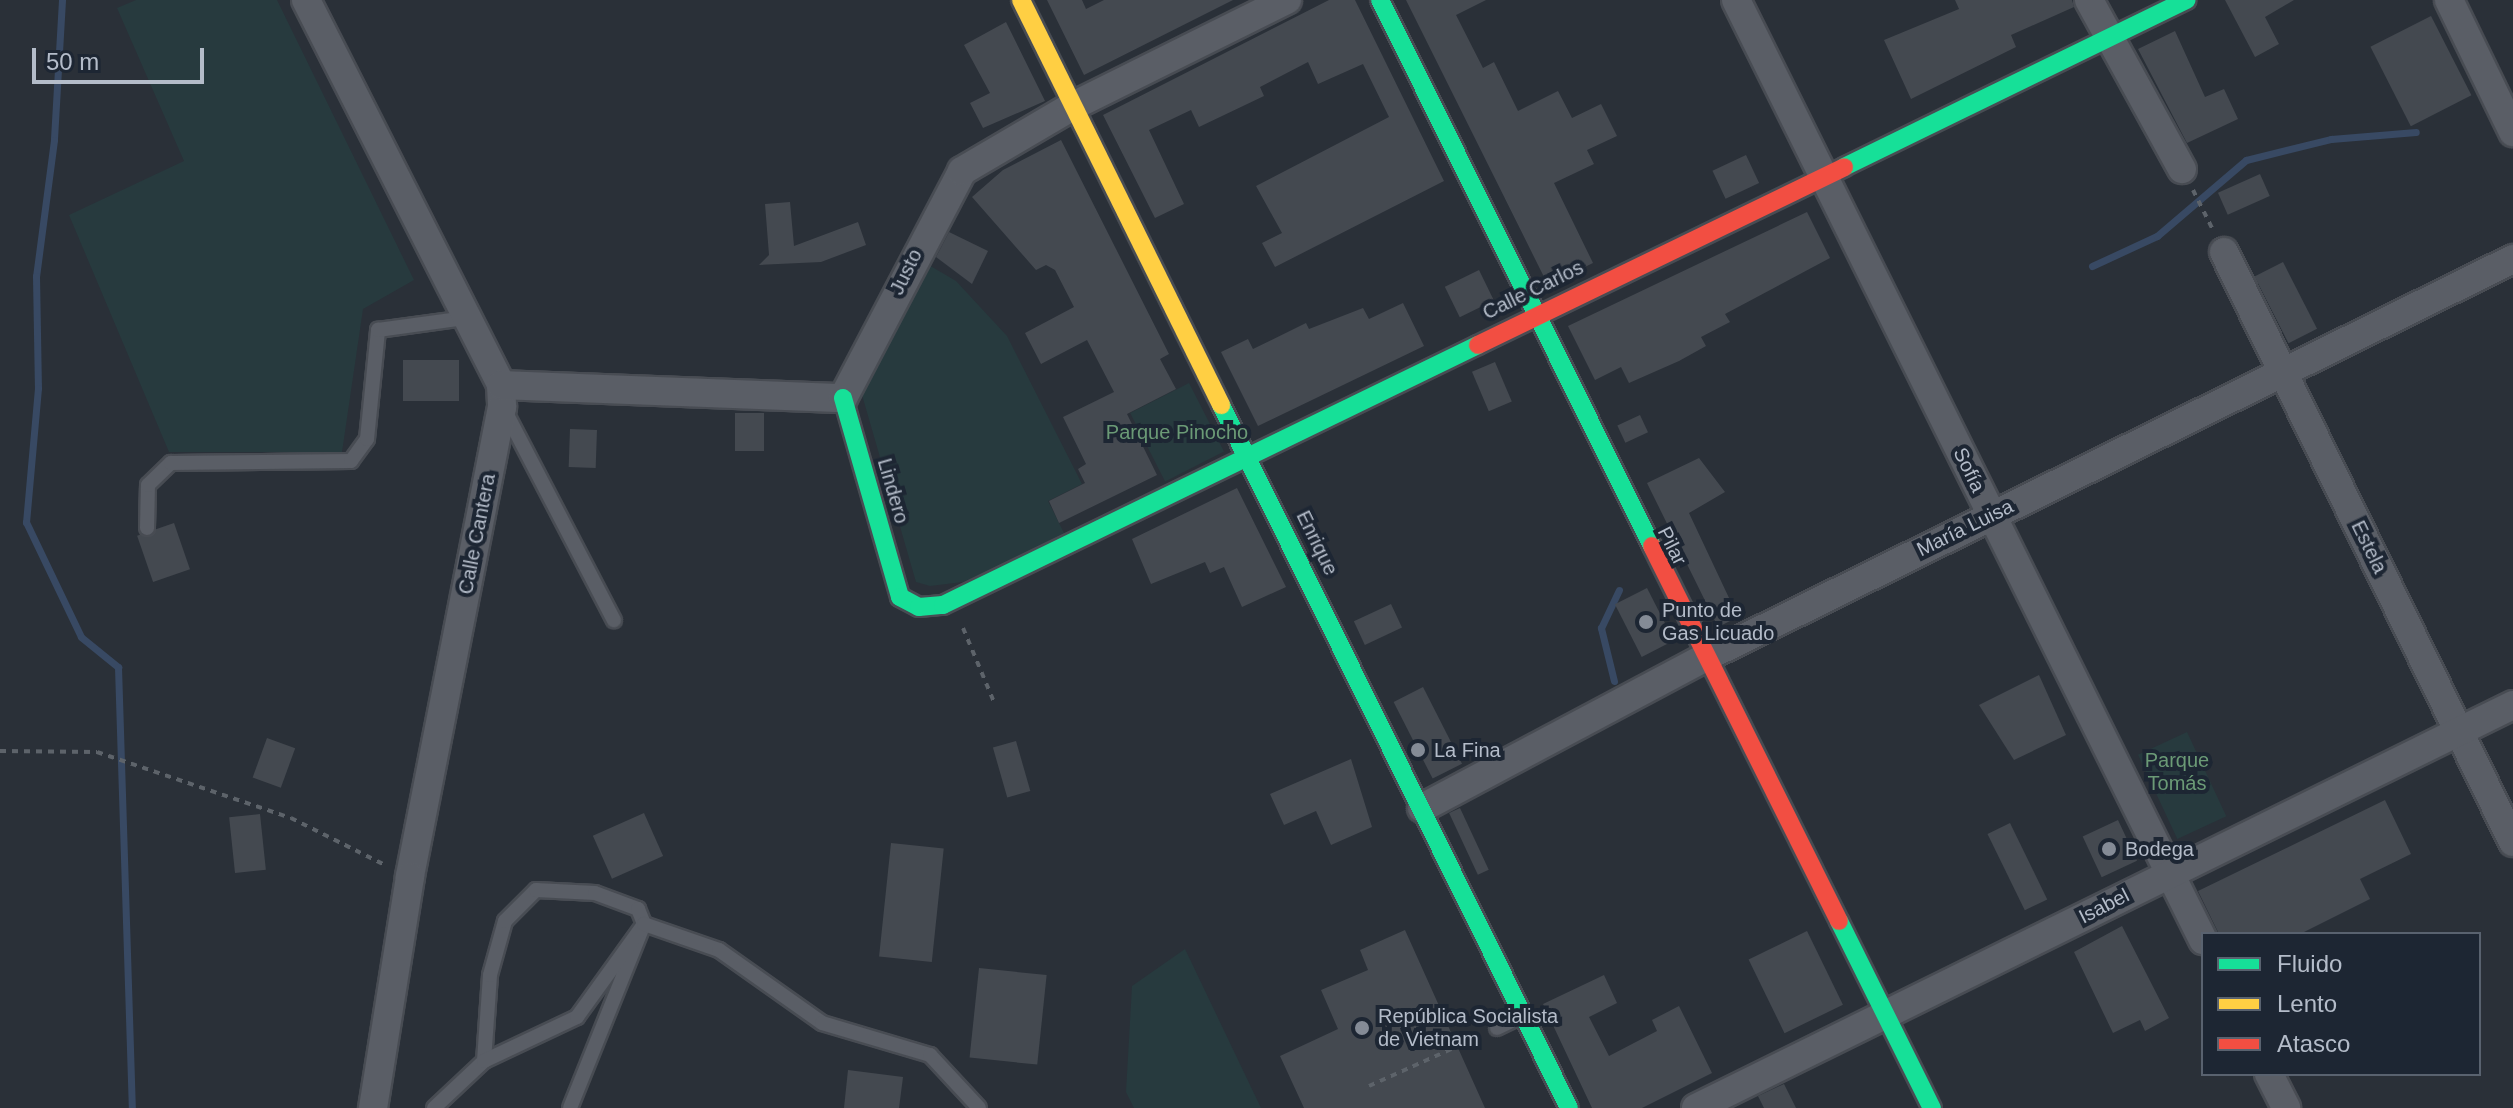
<!DOCTYPE html>
<html>
<head>
<meta charset="utf-8">
<style>
  body { margin:0 }
  #map { position:relative; width:2513px; height:1108px; overflow:hidden; background:#2a3038; font-family:Arial,sans-serif }
  div>[style] { position:absolute }
  .green>* { inset:0; background:#273a3e; transform-origin:0 0 }
  .stream>* { height:7px; margin:-3.5px; padding:0 3.5px; transform-origin:3.5px; border-radius:3.5px; background:#384963 }
  .building>* { inset:0; background:#444950; transform-origin:0 0 }
  .path>* { height:4px; margin-top:-2px; transform-origin:0; background:repeating-linear-gradient(90deg,#5d636a 0 6px,transparent 0 12px) }
  .roads { filter:drop-shadow(2px 0 #484c53) drop-shadow(-2px 0 #484c53) drop-shadow(0 2px #484c53) drop-shadow(0 -2px #484c53) }
  .lane>* { height:14px; margin:-7px; padding:0 7px; transform-origin:7px; border-radius:7px; background:#5a5e66 }
  .street>* { height:28px; margin:-14px; padding:0 14px; transform-origin:14px; border-radius:14px; background:#5a5e66 }
  .fast>* { height:18px; margin:-9px; padding:0 9px; transform-origin:9px; border-radius:9px; background:#16e098 }
  .slow>* { height:18px; margin:-9px; padding:0 9px; transform-origin:9px; border-radius:9px; background:#ffcf43 }
  .jam>* { height:18px; margin:-9px; padding:0 9px; transform-origin:9px; border-radius:9px; background:#f24e42 }
  .dots>* { width:22px; height:22px; translate:-50% -50%; box-sizing:border-box; border:4px solid #1d2633; border-radius:50% }
  span { translate:-50% -50%; white-space:nowrap; text-align:center; line-height:1.15; -webkit-text-stroke:8px #1d2633; paint-order:stroke }
  .street-label { font-size:20px; color:#b4bcc9 }
  .park-label { font-size:20px; color:#6b9a76 }
  .poi-label { font-size:20px; color:#b4bcc9 }
  .left { translate:0 -50%; text-align:left }
  .legend { position:absolute; left:2201px; top:932px; width:280px; height:144px; box-sizing:border-box; background:#1d2633; border:2px solid #59626f; margin:0; padding:10px 14px; list-style:none; font-size:24px; color:#b4bcc9 }
  .legend li { display:flex; align-items:center; gap:16px; height:40px }
  .legend b { width:40px; border:2px solid #59626f }
  .scale { position:absolute; left:32px; top:48px; width:172px; height:36px; box-sizing:border-box; border:4px solid #b4bcc9; border-top:0; padding-left:10px; font-size:24px; line-height:28px; white-space:nowrap; color:#b4bcc9; -webkit-text-stroke:6px #1d2633; paint-order:stroke }
</style>
</head>
<body>
<div id="map">
  <div class="green">
    <div style="clip-path:polygon(136px 0,277px 0,414px 280px,363px 309px,342px 452px,169px 452px,69px 215px,184px 161px,117px 8px)"></div>
    <div style="clip-path:polygon(927px 264px,956px 281px,1007px 336px,1082px 484px,1048px 501px,1066px 537px,963px 582px,930px 586px,916px 582px,860px 388px)"></div>
    <div style="left:1189px;top:383px;width:77px;height:66px;rotate:63deg"></div>
    <div style="left:2187px;top:732px;width:93px;height:54px;rotate:65deg"></div>
    <div style="clip-path:polygon(1185px 949px,1261px 1108px,1134px 1108px,1126px 1092px,1132px 986px)"></div>
  </div>
  <div class="stream">
    <div style="left:62px;top:0;width:140px;rotate:93.3deg"></div>
    <div style="left:54px;top:140px;width:137px;rotate:97.5deg"></div>
    <div style="left:36px;top:276px;width:112px;rotate:89deg"></div>
    <div style="left:38px;top:388px;width:135px;rotate:95.1deg"></div>
    <div style="left:26px;top:522px;width:127px;rotate:64.4deg"></div>
    <div style="left:81px;top:637px;width:48px;rotate:39deg"></div>
    <div style="left:118px;top:667px;width:441px;rotate:88.2deg"></div>
    <div style="left:2092px;top:266px;width:72px;rotate:-24.8deg"></div>
    <div style="left:2157px;top:236px;width:117px;rotate:-40.5deg"></div>
    <div style="left:2246px;top:160px;width:88px;rotate:-13.9deg"></div>
    <div style="left:2331px;top:139px;width:85px;rotate:-4.7deg"></div>
    <div style="left:1614px;top:681px;width:55px;rotate:-103.8deg"></div>
    <div style="left:1601px;top:628px;width:42px;rotate:-64.7deg"></div>
  </div>
  <div class="building">
    <div style="clip-path:polygon(1047px 0,1082px 0,1086px 9px,1104px 0,1233px 0,1084px 75px)"></div>
    <div style="clip-path:polygon(1329px 0,1355px 0,1444px 181px,1275px 267px,1262px 243px,1282px 233px,1256px 186px,1389px 117px,1363px 64px,1318px 84px,1308px 62px,1260px 87px,1264px 96px,1199px 127px,1191px 110px,1149px 130px,1184px 204px,1155px 218px,1103px 115px)"></div>
    <div style="clip-path:polygon(1406px 0,1486px 0,1456px 15px,1483px 68px,1494px 62px,1518px 111px,1558px 91px,1572px 118px,1601px 104px,1617px 136px,1587px 150px,1594px 164px,1554px 183px,1593px 263px,1548px 285px)"></div>
    <div style="clip-path:polygon(1955px 0,2072px 0,2074px 7px,2011px 35px,2016px 47px,1911px 99px,1884px 40px,1959px 9px)"></div>
    <div style="clip-path:polygon(2225px 0,2294px 0,2265px 17px,2279px 44px,2255px 57px)"></div>
    <div style="left:2431px;top:16px;width:89px;height:68px;rotate:63deg"></div>
    <div style="clip-path:polygon(1006px 22px,1045px 101px,983px 128px,970px 103px,990px 93px,964px 45px)"></div>
    <div style="clip-path:polygon(2175px 31px,2205px 97px,2224px 89px,2238px 119px,2187px 143px,2138px 49px)"></div>
    <div style="clip-path:polygon(1061px 140px,1169px 354px,1160px 359px,1176px 389px,1127px 414px,1157px 475px,1059px 523px,1049px 501px,1085px 483px,1078px 469px,1086px 464px,1063px 417px,1114px 392px,1087px 340px,1041px 364px,1025px 333px,1074px 307px,1055px 270px,1046px 265px,1036px 270px,972px 197px,1003px 170px)"></div>
    <div style="left:1746px;top:155px;width:31px;height:37px;rotate:65deg"></div>
    <div style="left:2260px;top:174px;width:24px;height:46px;rotate:66deg"></div>
    <div style="clip-path:polygon(790px 202px,794px 246px,858px 222px,866px 245px,821px 262px,759px 265px,769px 255px,765px 204px)"></div>
    <div style="clip-path:polygon(1807px 212px,1830px 258px,1725px 314px,1730px 322px,1701px 337px,1706px 346px,1679px 361px,1629px 383px,1621px 367px,1595px 380px,1568px 326px)"></div>
    <div style="clip-path:polygon(949px 232px,988px 251px,972px 284px,936px 257px)"></div>
    <div style="left:2283px;top:262px;width:75px;height:32px;rotate:63deg"></div>
    <div style="left:1479px;top:270px;width:34px;height:38px;rotate:64deg"></div>
    <div style="clip-path:polygon(1403px 303px,1424px 346px,1258px 426px,1221px 352px,1248px 339px,1253px 349px,1306px 323px,1309px 329px,1363px 308px,1369px 319px)"></div>
    <div style="left:459px;top:360px;width:41px;height:56px;rotate:90deg"></div>
    <div style="left:1495px;top:362px;width:43px;height:25px;rotate:67deg"></div>
    <div style="left:735px;top:413px;width:29px;height:38px"></div>
    <div style="left:1640px;top:415px;width:19px;height:25px;rotate:65deg"></div>
    <div style="left:570px;top:429px;width:27px;height:38px;rotate:2deg"></div>
    <div style="clip-path:polygon(1699px 458px,1725px 492px,1689px 513px,1738px 617px,1718px 627px,1647px 483px)"></div>
    <div style="clip-path:polygon(1237px 488px,1286px 587px,1242px 607px,1224px 567px,1210px 573px,1205px 562px,1151px 584px,1132px 539px)"></div>
    <div style="left:174px;top:523px;width:49px;height:39px;rotate:71deg"></div>
    <div style="left:1647px;top:588px;width:59px;height:36px;rotate:63deg"></div>
    <div style="left:1391px;top:604px;width:26px;height:41px;rotate:65deg"></div>
    <div style="clip-path:polygon(2039px 675px,2066px 735px,2014px 760px,1979px 705px)"></div>
    <div style="left:1423px;top:687px;width:86px;height:33px;rotate:63deg"></div>
    <div style="left:267px;top:738px;width:30px;height:42px;rotate:20deg"></div>
    <div style="left:1016px;top:741px;width:52px;height:24px;rotate:74deg"></div>
    <div style="clip-path:polygon(1351px 759px,1372px 827px,1331px 845px,1316px 811px,1284px 825px,1270px 794px)"></div>
    <div style="clip-path:polygon(2385px 800px,2411px 854px,2360px 879px,2370px 899px,2300px 934px,2219px 934px,2198px 891px)"></div>
    <div style="left:1460px;top:808px;width:68px;height:12px;rotate:65deg"></div>
    <div style="left:644px;top:813px;width:47px;height:56px;rotate:66deg"></div>
    <div style="left:260px;top:814px;width:56px;height:31px;rotate:84deg"></div>
    <div style="left:2118px;top:820px;width:45px;height:39px;rotate:65deg"></div>
    <div style="left:2010px;top:823px;width:85px;height:25px;rotate:64deg"></div>
    <div style="left:891px;top:843px;width:53px;height:114px;rotate:6deg"></div>
    <div style="clip-path:polygon(2122px 926px,2169px 1018px,2145px 1031px,2140px 1020px,2113px 1033px,2074px 952px)"></div>
    <div style="clip-path:polygon(1405px 930px,1485px 1108px,1304px 1108px,1280px 1056px,1338px 1029px,1321px 990px,1368px 970px,1360px 950px)"></div>
    <div style="left:1807px;top:931px;width:82px;height:65px;rotate:64deg"></div>
    <div style="left:979px;top:968px;width:68px;height:90px;rotate:6deg"></div>
    <div style="clip-path:polygon(1604px 975px,1617px 1003px,1589px 1017px,1609px 1056px,1657px 1031px,1652px 1020px,1679px 1006px,1712px 1073px,1642px 1108px,1592px 1108px,1543px 1004px)"></div>
    <div style="clip-path:polygon(848px 1070px,903px 1077px,899px 1108px,844px 1108px)"></div>
    <div style="clip-path:polygon(1784px 1084px,1796px 1108px,1764px 1108px,1758px 1096px)"></div>
  </div>
  <div class="path">
    <div style="left:2193px;top:190px;width:47px;rotate:63.4deg"></div>
    <div style="left:963px;top:628px;width:80px;rotate:67.3deg"></div>
    <div style="left:0;top:751px;width:97px;rotate:0.6deg"></div>
    <div style="left:97px;top:752px;width:205px;rotate:18.8deg"></div>
    <div style="left:291px;top:818px;width:107px;rotate:26.6deg"></div>
    <div style="left:1369px;top:1086px;width:122px;rotate:-24.2deg"></div>
  </div>
  <div class="roads">
    <div class="lane">
      <div style="left:505px;top:411px;width:236px;rotate:62.5deg"></div>
      <div style="left:147px;top:528px;width:43px;rotate:-88.7deg"></div>
      <div style="left:148px;top:485px;width:32px;rotate:-44deg"></div>
      <div style="left:171px;top:463px;width:180px;rotate:-0.6deg"></div>
      <div style="left:351px;top:461px;width:27px;rotate:-54deg"></div>
      <div style="left:367px;top:439px;width:110px;rotate:-84.2deg"></div>
      <div style="left:378px;top:330px;width:89px;rotate:-7.8deg"></div>
      <div style="left:1497px;top:1028px;width:25px;rotate:-26deg"></div>
      <div style="left:484px;top:1061px;width:86px;rotate:-86deg"></div>
      <div style="left:490px;top:975px;width:56px;rotate:-74.5deg"></div>
      <div style="left:505px;top:921px;width:44px;rotate:-45deg"></div>
      <div style="left:536px;top:890px;width:59px;rotate:2.9deg"></div>
      <div style="left:595px;top:893px;width:46px;rotate:20.4deg"></div>
      <div style="left:638px;top:909px;width:16px;rotate:68deg"></div>
      <div style="left:644px;top:924px;width:198px;rotate:111.9deg"></div>
      <div style="left:434px;top:1108px;width:69px;rotate:-43.2deg"></div>
      <div style="left:484px;top:1061px;width:103px;rotate:-25.3deg"></div>
      <div style="left:577px;top:1017px;width:115px;rotate:-54.2deg"></div>
      <div style="left:644px;top:924px;width:79px;rotate:19.1deg"></div>
      <div style="left:719px;top:950px;width:126px;rotate:35.3deg"></div>
      <div style="left:822px;top:1023px;width:113px;rotate:16.5deg"></div>
      <div style="left:930px;top:1055px;width:72px;rotate:47.2deg"></div>
    </div>
    <div class="street">
      <div style="left:306px;top:0;width:432px;rotate:63.1deg"></div>
      <div style="left:501px;top:385px;width:22px;rotate:87deg"></div>
      <div style="left:502px;top:407px;width:479px;rotate:101.1deg"></div>
      <div style="left:410px;top:877px;width:234px;rotate:99.1deg"></div>
      <div style="left:1736px;top:0;width:1050px;rotate:63.58deg"></div>
      <div style="left:2089px;top:0;width:193px;rotate:61.2deg"></div>
      <div style="left:2449px;top:0;width:147px;rotate:64.1deg"></div>
      <div style="left:2224px;top:252px;width:657px;rotate:63.9deg"></div>
      <div style="left:501px;top:385px;width:342px;rotate:2.2deg"></div>
      <div style="left:843px;top:398px;width:256px;rotate:-62.3deg"></div>
      <div style="left:962px;top:171px;width:129px;rotate:-30.4deg"></div>
      <div style="left:1073px;top:106px;width:239px;rotate:-26.4deg"></div>
      <div style="left:1422px;top:808px;width:322px;rotate:-28deg"></div>
      <div style="left:1706px;top:657px;width:900px;rotate:-26.25deg"></div>
      <div style="left:2269px;top:1074px;width:38px;rotate:63deg"></div>
      <div style="left:1696px;top:1108px;width:911px;rotate:-26.26deg"></div>
    </div>
    <div class="fast">
      <div style="left:1380px;top:0;width:610px;rotate:63.52deg"></div>
      <div style="left:1844px;top:167px;width:381px;rotate:-26deg"></div>
      <div style="left:843px;top:398px;width:207px;rotate:74deg"></div>
      <div style="left:900px;top:597px;width:21px;rotate:28deg"></div>
      <div style="left:919px;top:607px;width:24px;rotate:-5deg"></div>
      <div style="left:943px;top:605px;width:595px;rotate:-25.92deg"></div>
      <div style="left:1221px;top:405px;width:784px;rotate:63.66deg"></div>
      <div style="left:1839px;top:921px;width:209px;rotate:63.6deg"></div>
    </div>
    <div class="slow">
      <div style="left:1021px;top:0;width:452px;rotate:63.7deg"></div>
    </div>
    <div class="jam">
      <div style="left:1478px;top:345px;width:407px;rotate:-25.9deg"></div>
      <div style="left:1652px;top:546px;width:419px;rotate:63.5deg"></div>
    </div>
  </div>
  <div class="dots">
    <div style="left:1646px;top:622px;background:#848b96"></div>
    <div style="left:1418px;top:750px;background:#848b96"></div>
    <div style="left:2109px;top:849px;background:#848b96"></div>
    <div style="left:1362px;top:1028px;background:#848b96"></div>
  </div>
  <div class="street-label">
    <span style="left:906px;top:272px;rotate:-64deg">Justo</span>
    <span style="left:1533px;top:290px;rotate:-26deg">Calle Carlos</span>
    <span style="left:1969px;top:470px;rotate:64deg">Sofía</span>
    <span style="left:893px;top:491px;rotate:74deg">Lindero</span>
    <span style="left:1965px;top:528px;rotate:-26deg">María Luisa</span>
    <span style="left:477px;top:534px;rotate:-79deg">Calle Cantera</span>
    <span style="left:1317px;top:543px;rotate:64deg">Enrique</span>
    <span style="left:1672px;top:546px;rotate:63deg">Pilar</span>
    <span style="left:2369px;top:547px;rotate:64deg">Estela</span>
    <span style="left:2104px;top:906px;rotate:-27deg">Isabel</span>
  </div>
  <div class="park-label">
    <span style="left:1177px;top:432px">Parque Pinocho</span>
    <span style="left:2177px;top:772px">Parque<br>Tomás</span>
  </div>
  <div class="poi-label">
    <span class="left" style="left:1662px;top:622px">Punto de<br>Gas Licuado</span>
    <span class="left" style="left:1434px;top:750px">La Fina</span>
    <span class="left" style="left:2125px;top:849px">Bodega</span>
    <span class="left" style="left:1378px;top:1028px">República Socialista<br>de Vietnam</span>
  </div>
  <ul class="legend">
  <li><b style="height:10px;background:#16e098"></b>Fluido</li>
  <li><b style="height:10px;background:#ffcf43"></b>Lento</li>
  <li><b style="height:10px;background:#f24e42"></b>Atasco</li>
  </ul>
  <div class="scale">50 m</div>
</div>
</body>
</html>
